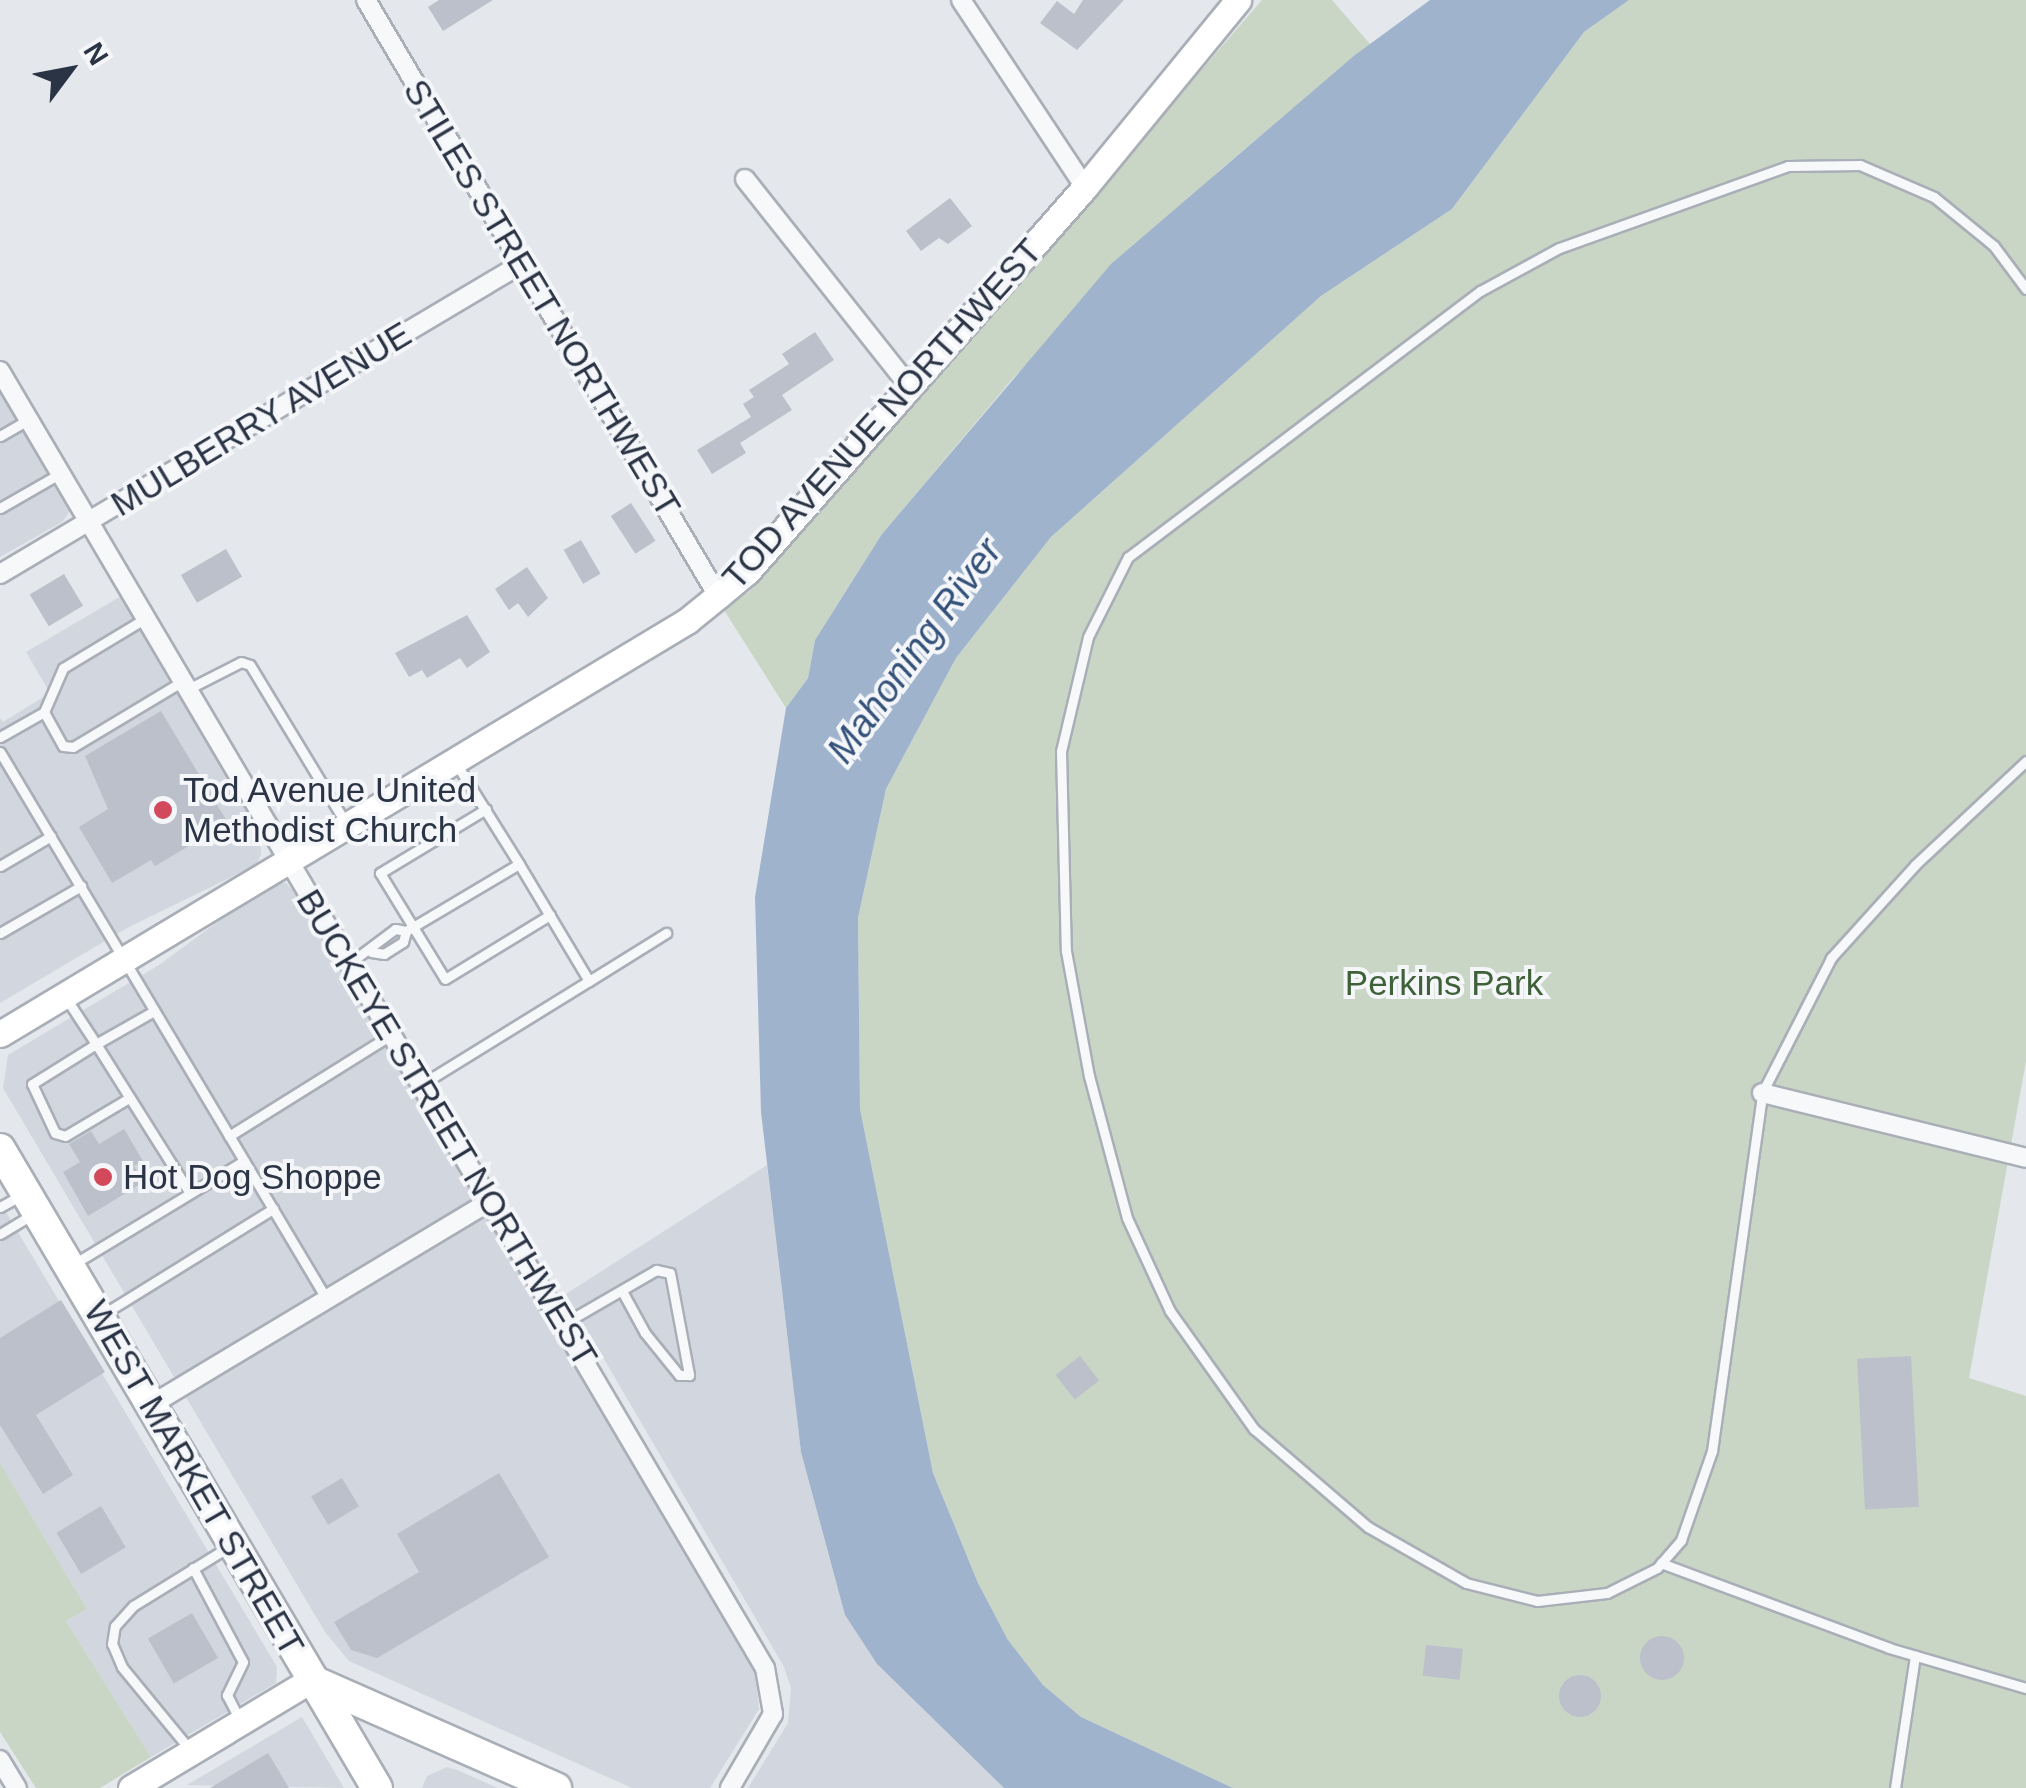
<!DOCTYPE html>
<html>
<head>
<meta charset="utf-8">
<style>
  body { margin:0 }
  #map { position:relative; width:2026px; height:1788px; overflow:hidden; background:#e4e7ec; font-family:Arial,sans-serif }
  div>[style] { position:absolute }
  .built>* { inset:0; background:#d2d6de }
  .green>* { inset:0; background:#c9d6c5 }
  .water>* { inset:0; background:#9fb4cc }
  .building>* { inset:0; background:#bbc0ca; transform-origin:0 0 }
  .round { border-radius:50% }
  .roads { filter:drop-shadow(2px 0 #a9aeb7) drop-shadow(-2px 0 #a9aeb7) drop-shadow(0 2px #a9aeb7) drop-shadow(0 -2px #a9aeb7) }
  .lane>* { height:9px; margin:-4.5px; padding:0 4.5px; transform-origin:4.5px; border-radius:4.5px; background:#f7f8fa }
  .street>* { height:18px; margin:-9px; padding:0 9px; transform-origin:9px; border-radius:9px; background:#f7f8fa }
  .secondary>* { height:25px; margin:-12.5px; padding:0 12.5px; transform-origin:12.5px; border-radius:12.5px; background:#fff }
  .primary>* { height:30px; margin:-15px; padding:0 15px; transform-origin:15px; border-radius:15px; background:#fff }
  .dots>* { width:28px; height:28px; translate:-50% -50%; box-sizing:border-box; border:5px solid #f4f6f9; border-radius:50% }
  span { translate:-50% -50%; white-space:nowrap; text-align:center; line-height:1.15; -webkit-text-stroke:8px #f4f6f9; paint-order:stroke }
  .street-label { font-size:35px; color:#2b3445 }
  .poi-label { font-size:35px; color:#2b3445 }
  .left { translate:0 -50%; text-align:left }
  .park-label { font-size:35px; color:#3f6138 }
  .water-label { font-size:38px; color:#34527a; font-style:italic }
  .north { position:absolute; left:20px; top:20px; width:100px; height:100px; -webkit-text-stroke:8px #f4f6f9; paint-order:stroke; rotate:58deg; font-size:28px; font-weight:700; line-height:40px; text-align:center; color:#2b3445 }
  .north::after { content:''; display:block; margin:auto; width:35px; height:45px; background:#2b3445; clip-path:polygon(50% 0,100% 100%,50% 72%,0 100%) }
</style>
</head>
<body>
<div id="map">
  <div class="built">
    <div style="clip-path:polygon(0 387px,72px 508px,62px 522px,0 557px)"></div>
    <div style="clip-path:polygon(123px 595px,261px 829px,261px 855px,256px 865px,127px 928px,0 1003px,0 718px,3px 722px,50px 693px,26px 652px)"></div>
    <div style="clip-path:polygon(272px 882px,286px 883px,298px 896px,756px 1676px,759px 1709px,710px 1788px,632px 1788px,349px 1661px,325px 1632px,3px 1088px,8px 1055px,159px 965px)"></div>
    <div style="clip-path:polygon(767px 1165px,801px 1452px,845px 1615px,877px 1664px,1004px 1788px,748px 1788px,788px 1723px,791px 1688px,784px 1667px,566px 1294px)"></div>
    <div style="clip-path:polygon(0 1202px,277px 1667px,276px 1683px,151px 1757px,66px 1621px,87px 1609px,0 1463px)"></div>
    <div style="clip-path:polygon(302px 1717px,344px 1788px,187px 1785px)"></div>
    <div style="clip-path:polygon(447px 1767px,457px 1770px,498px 1788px,422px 1788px,427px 1776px)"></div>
  </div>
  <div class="green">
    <div style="clip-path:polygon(1262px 0,1332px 0,1370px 44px,1220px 170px,1014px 377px,882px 534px,815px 640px,808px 678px,786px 708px,724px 610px,750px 591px)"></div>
    <div style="clip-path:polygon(1629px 0,2026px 0,2026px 1061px,1969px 1378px,2026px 1396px,2026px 1788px,1233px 1788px,1081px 1717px,1043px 1685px,1008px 1640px,978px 1583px,933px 1473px,860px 1109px,858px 918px,886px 789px,956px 658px,1051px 537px,1321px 296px,1452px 209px,1584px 32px)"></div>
    <div style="clip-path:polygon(0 1463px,87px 1609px,66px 1621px,151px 1757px,100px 1788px,36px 1788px,0 1732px)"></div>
  </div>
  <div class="water">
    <div style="clip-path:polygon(1430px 0,1629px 0,1584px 32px,1452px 209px,1321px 296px,1051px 537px,956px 658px,886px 789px,858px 918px,860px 1109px,933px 1473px,978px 1583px,1008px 1640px,1043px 1685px,1081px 1717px,1233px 1788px,1004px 1788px,877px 1664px,845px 1615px,801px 1452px,761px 1112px,755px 897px,786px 708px,808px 678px,815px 640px,882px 534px,1111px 264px,1355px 55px)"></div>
  </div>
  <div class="building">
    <div style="clip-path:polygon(439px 0,493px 0,443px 31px,428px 7px)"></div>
    <div style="clip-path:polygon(1083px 0,1124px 0,1077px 50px,1040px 23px,1057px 1px,1074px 14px)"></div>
    <div style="clip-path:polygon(950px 198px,972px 226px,948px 244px,939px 238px,921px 251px,906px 231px)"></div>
    <div style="clip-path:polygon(815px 332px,834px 360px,782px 395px,792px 410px,740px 443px,746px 453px,712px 474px,697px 450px,751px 417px,743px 404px,754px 397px,749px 390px,789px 364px,782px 354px)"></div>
    <div style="left:631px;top:503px;width:45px;height:24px;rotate:57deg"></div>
    <div style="left:581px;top:540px;width:39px;height:20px;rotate:60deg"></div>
    <div style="left:226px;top:549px;width:32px;height:52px;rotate:60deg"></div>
    <div style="clip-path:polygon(527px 567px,548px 598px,528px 617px,518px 603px,509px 610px,495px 589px)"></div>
    <div style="left:64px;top:574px;width:37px;height:40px;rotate:59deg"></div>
    <div style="clip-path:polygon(467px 615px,490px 652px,467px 668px,460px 658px,427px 678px,422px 670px,409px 677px,395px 653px)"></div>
    <div style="clip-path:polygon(161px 711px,228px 823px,155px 866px,151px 860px,112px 883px,79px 827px,108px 809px,85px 756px)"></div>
    <div style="clip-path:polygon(124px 1129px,143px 1161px,134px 1166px,144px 1182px,88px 1216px,63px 1172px,80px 1162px,69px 1144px,91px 1131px,99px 1144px)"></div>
    <div style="clip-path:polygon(61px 1300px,105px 1372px,36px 1415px,73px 1475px,43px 1494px,0 1425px,0 1338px)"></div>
    <div style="left:1080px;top:1356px;width:31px;height:31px;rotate:52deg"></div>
    <div style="left:1911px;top:1356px;width:151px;height:54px;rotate:87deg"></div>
    <div style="clip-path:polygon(499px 1473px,549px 1557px,377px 1658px,351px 1650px,334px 1622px,419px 1572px,397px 1534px)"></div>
    <div style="left:342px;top:1478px;width:33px;height:36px;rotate:59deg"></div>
    <div style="left:101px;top:1506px;width:48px;height:52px;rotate:59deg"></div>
    <div style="left:192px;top:1613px;width:52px;height:51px;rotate:60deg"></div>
    <div class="round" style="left:1640px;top:1636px;width:44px;height:44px"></div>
    <div style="left:1426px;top:1645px;width:37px;height:31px;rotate:6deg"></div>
    <div class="round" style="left:1559px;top:1675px;width:42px;height:42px"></div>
    <div style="clip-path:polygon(268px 1753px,289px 1788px,210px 1788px)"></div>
  </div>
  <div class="roads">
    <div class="lane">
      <div style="left:2026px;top:289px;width:54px;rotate:-126.7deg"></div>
      <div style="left:1994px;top:246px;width:77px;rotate:-140.8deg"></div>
      <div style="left:1934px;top:197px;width:81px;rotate:-156.6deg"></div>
      <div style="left:1860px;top:165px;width:72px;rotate:179.2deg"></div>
      <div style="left:1788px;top:166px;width:243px;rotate:160.3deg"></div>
      <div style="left:1559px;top:248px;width:90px;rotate:151.4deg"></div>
      <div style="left:1480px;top:291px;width:441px;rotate:142.9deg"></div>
      <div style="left:1128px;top:557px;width:89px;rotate:116.6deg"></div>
      <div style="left:1088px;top:637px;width:117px;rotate:103.3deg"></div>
      <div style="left:1061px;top:751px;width:200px;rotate:88.6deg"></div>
      <div style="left:1066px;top:951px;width:127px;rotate:79.6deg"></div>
      <div style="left:1089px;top:1076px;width:147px;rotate:75deg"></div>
      <div style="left:1127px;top:1218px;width:102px;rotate:65.2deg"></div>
      <div style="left:1170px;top:1311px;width:145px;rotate:54.6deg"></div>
      <div style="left:1254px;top:1429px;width:150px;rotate:40.7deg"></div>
      <div style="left:1368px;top:1527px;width:113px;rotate:29.7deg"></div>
      <div style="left:1466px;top:1583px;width:73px;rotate:14.2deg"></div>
      <div style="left:1537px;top:1601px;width:70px;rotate:-6.5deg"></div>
      <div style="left:1607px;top:1593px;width:56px;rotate:-26.6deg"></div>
      <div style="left:1657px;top:1568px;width:37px;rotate:-49deg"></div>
      <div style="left:1681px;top:1540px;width:94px;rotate:-70.8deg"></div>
      <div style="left:1712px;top:1451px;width:361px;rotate:-82deg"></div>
      <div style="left:1762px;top:1093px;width:152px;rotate:-62.9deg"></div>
      <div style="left:1831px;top:958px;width:125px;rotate:-47.9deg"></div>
      <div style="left:1915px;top:865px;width:152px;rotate:-43.1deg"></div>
      <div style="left:0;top:436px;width:32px;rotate:-30deg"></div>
      <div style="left:0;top:508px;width:70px;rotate:-29.8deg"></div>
      <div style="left:188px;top:689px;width:59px;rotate:-27deg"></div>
      <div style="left:241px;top:662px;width:9px;rotate:18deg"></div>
      <div style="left:250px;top:665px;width:184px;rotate:58.8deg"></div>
      <div style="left:44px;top:712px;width:39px;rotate:61deg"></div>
      <div style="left:63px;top:746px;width:10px;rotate:6deg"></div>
      <div style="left:73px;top:747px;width:128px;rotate:-31deg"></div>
      <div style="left:0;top:737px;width:51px;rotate:-29.6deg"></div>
      <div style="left:44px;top:712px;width:48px;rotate:-66.6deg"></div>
      <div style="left:63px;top:668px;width:97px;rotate:-31.1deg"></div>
      <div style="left:0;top:752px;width:636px;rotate:59.16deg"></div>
      <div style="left:457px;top:765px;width:117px;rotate:57.9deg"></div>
      <div style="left:486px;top:809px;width:124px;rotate:148.9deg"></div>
      <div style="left:380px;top:873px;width:124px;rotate:58.5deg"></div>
      <div style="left:445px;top:979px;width:123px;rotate:-31.4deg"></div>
      <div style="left:0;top:866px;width:59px;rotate:-30.5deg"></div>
      <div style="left:406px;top:931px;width:131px;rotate:-30.7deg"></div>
      <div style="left:519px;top:864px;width:136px;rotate:59.1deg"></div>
      <div style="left:589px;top:981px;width:91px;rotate:-31.9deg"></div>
      <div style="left:0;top:933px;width:94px;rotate:-30.1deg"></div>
      <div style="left:351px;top:962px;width:55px;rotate:-36.9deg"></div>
      <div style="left:395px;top:929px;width:11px;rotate:10deg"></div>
      <div style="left:406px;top:931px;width:11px;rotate:105deg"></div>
      <div style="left:403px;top:942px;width:22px;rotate:148deg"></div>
      <div style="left:384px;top:954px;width:13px;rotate:-171deg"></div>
      <div style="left:66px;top:998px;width:55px;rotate:56.9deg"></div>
      <div style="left:96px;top:1044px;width:67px;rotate:-29.6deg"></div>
      <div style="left:422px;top:1084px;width:196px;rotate:-31.7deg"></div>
      <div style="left:129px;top:1098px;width:74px;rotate:149.3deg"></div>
      <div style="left:65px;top:1136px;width:10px;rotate:-163deg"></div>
      <div style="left:55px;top:1133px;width:54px;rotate:-115.1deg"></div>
      <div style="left:32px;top:1084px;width:75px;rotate:-32deg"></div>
      <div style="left:96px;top:1044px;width:176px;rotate:57.8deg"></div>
      <div style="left:229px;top:1136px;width:192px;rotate:-32deg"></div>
      <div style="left:0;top:1207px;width:26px;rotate:-29deg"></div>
      <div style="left:0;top:1234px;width:37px;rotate:-31deg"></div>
      <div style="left:72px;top:1265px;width:201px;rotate:-31.2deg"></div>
      <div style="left:105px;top:1313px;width:198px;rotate:-31.8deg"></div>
      <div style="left:563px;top:1324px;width:108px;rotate:-30.1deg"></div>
      <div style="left:656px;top:1270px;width:14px;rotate:12deg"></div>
      <div style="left:670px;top:1273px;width:104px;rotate:79.4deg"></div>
      <div style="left:689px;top:1375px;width:10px;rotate:180deg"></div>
      <div style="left:679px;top:1375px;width:54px;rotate:-129deg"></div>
      <div style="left:645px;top:1333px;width:48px;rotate:-118.7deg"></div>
      <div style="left:1661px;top:1563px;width:243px;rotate:20.4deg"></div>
      <div style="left:1889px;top:1648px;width:143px;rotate:16.3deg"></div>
      <div style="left:193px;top:1568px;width:106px;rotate:62deg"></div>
      <div style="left:243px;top:1662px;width:37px;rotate:116deg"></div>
      <div style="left:227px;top:1695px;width:27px;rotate:63deg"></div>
      <div style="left:191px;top:1751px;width:109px;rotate:-129.4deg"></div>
      <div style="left:122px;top:1667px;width:25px;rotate:-113deg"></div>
      <div style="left:112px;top:1644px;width:18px;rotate:-81deg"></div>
      <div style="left:115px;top:1626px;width:27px;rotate:-48deg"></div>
      <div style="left:133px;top:1606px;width:110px;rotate:-31.7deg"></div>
      <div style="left:1895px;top:1788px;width:134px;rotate:-81.4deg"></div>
    </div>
    <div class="street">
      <div style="left:366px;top:0;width:692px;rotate:59.43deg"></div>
      <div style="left:961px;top:0;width:224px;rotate:56.5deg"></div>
      <div style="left:745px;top:179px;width:265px;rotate:51.6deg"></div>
      <div style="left:0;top:371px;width:1506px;rotate:59.47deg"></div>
      <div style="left:765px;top:1668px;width:47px;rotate:80.1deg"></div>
      <div style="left:773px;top:1714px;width:86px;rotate:120.2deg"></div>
      <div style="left:0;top:574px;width:606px;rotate:-30.75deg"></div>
      <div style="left:1762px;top:1093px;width:272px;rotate:13.8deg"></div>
      <div style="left:151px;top:1405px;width:396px;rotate:-31deg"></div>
      <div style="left:0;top:1760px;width:33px;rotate:59deg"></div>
    </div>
    <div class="secondary">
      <div style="left:0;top:1034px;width:802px;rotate:-31.01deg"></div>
      <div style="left:687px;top:621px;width:40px;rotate:-39deg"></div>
      <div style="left:718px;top:596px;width:38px;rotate:-40deg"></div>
      <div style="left:747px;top:572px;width:512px;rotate:-48.72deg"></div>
      <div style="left:1085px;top:187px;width:242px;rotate:-50.7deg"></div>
      <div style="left:131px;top:1788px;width:210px;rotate:-31deg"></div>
    </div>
    <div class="primary">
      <div style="left:0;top:1149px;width:742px;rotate:59.46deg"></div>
      <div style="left:311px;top:1680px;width:268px;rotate:23.8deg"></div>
    </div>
  </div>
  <div class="dots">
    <div style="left:163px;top:810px;background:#d1495b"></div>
    <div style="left:103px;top:1177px;background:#d1495b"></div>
  </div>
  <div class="street-label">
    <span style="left:542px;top:298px;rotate:59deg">STILES STREET NORTHWEST</span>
    <span style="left:882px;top:414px;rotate:-48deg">TOD AVENUE NORTHWEST</span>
    <span style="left:261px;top:419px;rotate:-31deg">MULBERRY AVENUE</span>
    <span style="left:447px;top:1128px;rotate:59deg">BUCKEYE STREET NORTHWEST</span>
    <span style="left:194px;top:1478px;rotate:60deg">WEST MARKET STREET</span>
  </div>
  <div class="poi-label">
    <span class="left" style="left:183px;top:810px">Tod Avenue United<br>Methodist Church</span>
    <span class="left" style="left:123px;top:1177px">Hot Dog Shoppe</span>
  </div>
  <div class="park-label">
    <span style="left:1444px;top:983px">Perkins Park</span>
  </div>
  <div class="water-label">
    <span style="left:915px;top:651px;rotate:-54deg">Mahoning River</span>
  </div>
  <div class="north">N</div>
</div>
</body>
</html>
